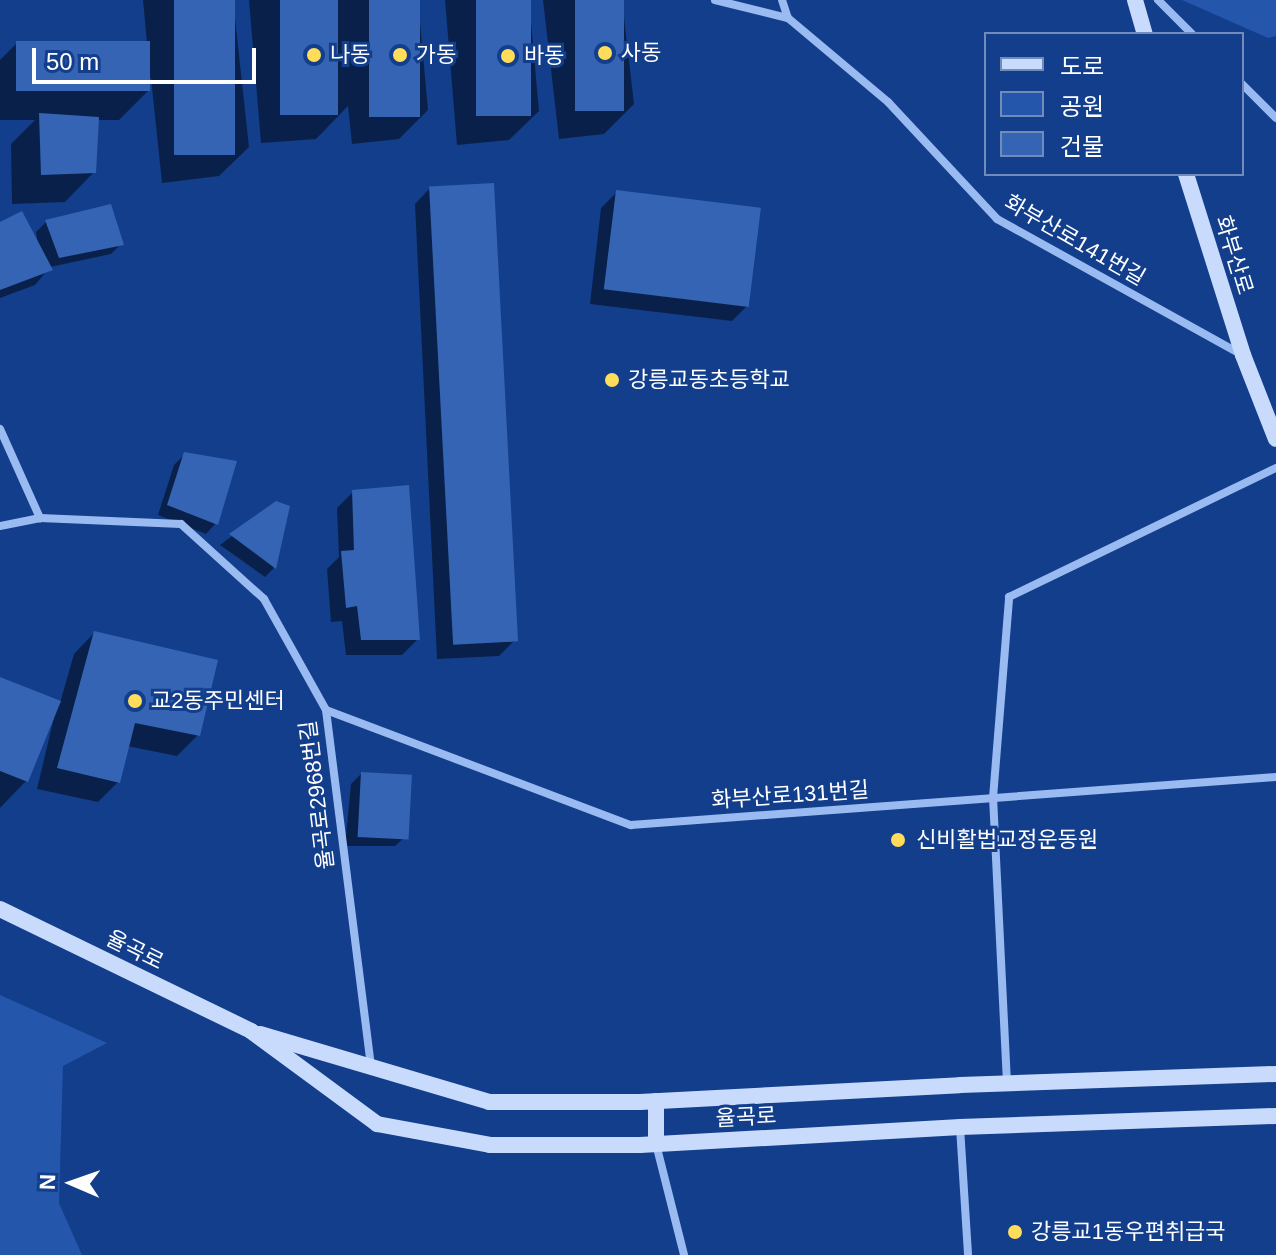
<!DOCTYPE html>
<html>
<head>
<meta charset="utf-8">
<style>
  body { margin:0 }
  #map { position:relative; width:1276px; height:1255px; overflow:hidden; background:#123e8c; font-family:Arial,"Noto Sans KR",sans-serif }
  div>[style] { position:absolute }
  .green>* { inset:0; background:#2456ac }
  .shadow>* { inset:0; background:#0007 }
  .building>* { inset:0; background:#3664b4; transform-origin:0 0 }
  .street>* { height:8px; margin:-4px; padding:0 4px; transform-origin:4px; border-radius:4px; background:#9abbf1 }
  .secondary>* { height:16px; margin:-8px; padding:0 8px; transform-origin:8px; border-radius:8px; background:#c9dbfc }
  .dots>* { width:22px; height:22px; translate:-50% -50%; box-sizing:border-box; border:4px solid #123e8c; border-radius:50% }
  span { translate:-50% -50%; white-space:nowrap; text-align:center; line-height:1.15; -webkit-text-stroke:6px #123e8c; paint-order:stroke }
  .poi-label { font-size:22px; color:#fff }
  .left { translate:0 -50%; text-align:left }
  .street-label { font-size:22px; color:#fff }
  .legend { position:absolute; left:984px; top:32px; width:260px; height:144px; box-sizing:border-box; background:#123e8c; border:2px solid #718bba; margin:0; padding:10px 14px; list-style:none; font-size:24px; color:#fff }
  .legend li { display:flex; align-items:center; gap:16px; height:40px }
  .legend b { width:40px; border:2px solid #718bba }
  .north { position:absolute; left:32px; top:1143px; width:80px; height:80px; -webkit-text-stroke:6px #123e8c; paint-order:stroke; rotate:272deg; font-size:22px; font-weight:700; line-height:32px; text-align:center; color:#fff }
  .north::after { content:''; display:block; margin:auto; width:28px; height:36px; background:#fff; clip-path:polygon(50% 0,100% 100%,50% 72%,0 100%) }
  .scale { position:absolute; left:32px; top:48px; width:224px; height:36px; box-sizing:border-box; border:4px solid #fff; border-top:0; padding-left:10px; font-size:24px; line-height:28px; white-space:nowrap; color:#fff; -webkit-text-stroke:6px #123e8c; paint-order:stroke }
</style>
</head>
<body>
<div id="map">
  <div class="green">
    <div style="clip-path:polygon(1182px 0,1276px 0,1276px 36px,1268px 38px)"></div>
    <div style="clip-path:polygon(0 995px,107px 1043px,63px 1066px,59px 1203px,82px 1255px,0 1255px)"></div>
  </div>
  <div class="shadow">
    <div style="clip-path:polygon(143px 0,233px 0,249px 147px,219px 176px,162px 183px,151px 78px,148px 78px,148px 91px,119px 120px,97px 120px,94px 172px,65px 202px,12px 204px,11px 144px,35px 120px,0 120px,0 60px,17px 43px,147px 43px)"></div>
    <div style="clip-path:polygon(249px 0,418px 0,428px 110px,399px 139px,352px 144px,348px 106px,316px 139px,261px 143px)"></div>
    <div style="clip-path:polygon(445px 0,529px 0,539px 111px,509px 140px,457px 145px)"></div>
    <div style="clip-path:polygon(543px 0,622px 0,634px 104px,604px 134px,559px 139px)"></div>
    <div style="clip-path:polygon(430px 188px,515px 640px,499px 656px,437px 659px,415px 204px)"></div>
    <div style="clip-path:polygon(617px 192px,748px 305px,732px 321px,590px 304px,601px 208px)"></div>
    <div style="clip-path:polygon(46px 222px,121px 244px,111px 254px,50px 267px,35px 285px,0 298px,0 224px,38px 245px,36px 232px)"></div>
    <div style="clip-path:polygon(185px 454px,216px 523px,206px 534px,158px 515px,174px 465px)"></div>
    <div style="clip-path:polygon(353px 492px,418px 639px,402px 655px,346px 655px,342px 621px,331px 622px,327px 569px,339px 557px,337px 508px)"></div>
    <div style="clip-path:polygon(276px 503px,274px 568px,265px 577px,220px 545px)"></div>
    <div style="clip-path:polygon(94px 633px,198px 735px,177px 756px,127px 746px,118px 782px,98px 802px,37px 789px,57px 705px,26px 781px,0 808px,0 679px,60px 703px,74px 654px)"></div>
    <div style="clip-path:polygon(361px 774px,406px 836px,395px 846px,345px 846px,351px 784px)"></div>
  </div>
  <div class="building">
    <div style="left:174px;top:0;width:61px;height:155px"></div>
    <div style="left:280px;top:0;width:58px;height:115px"></div>
    <div style="left:369px;top:0;width:51px;height:117px"></div>
    <div style="left:476px;top:0;width:55px;height:116px"></div>
    <div style="left:575px;top:0;width:49px;height:111px"></div>
    <div style="left:16px;top:41px;width:134px;height:50px"></div>
    <div style="clip-path:polygon(39px 113px,99px 117px,96px 173px,41px 175px)"></div>
    <div style="left:494px;top:183px;width:459px;height:65px;rotate:87deg"></div>
    <div style="left:616px;top:190px;width:146px;height:100px;rotate:7deg"></div>
    <div style="clip-path:polygon(111px 204px,124px 245px,59px 258px,45px 220px)"></div>
    <div style="clip-path:polygon(22px 211px,53px 270px,0 290px,0 222px)"></div>
    <div style="clip-path:polygon(184px 452px,237px 461px,218px 525px,167px 505px)"></div>
    <div style="clip-path:polygon(409px 485px,420px 640px,361px 640px,357px 606px,346px 608px,341px 551px,354px 550px,352px 490px)"></div>
    <div style="clip-path:polygon(276px 501px,290px 506px,276px 569px,229px 534px)"></div>
    <div style="clip-path:polygon(94px 631px,218px 660px,200px 736px,135px 723px,120px 783px,57px 768px)"></div>
    <div style="clip-path:polygon(0 677px,61px 701px,28px 782px,0 771px)"></div>
    <div style="left:361px;top:772px;width:51px;height:65px;rotate:3deg"></div>
  </div>
  <div class="street">
    <div style="left:715px;top:0;width:75px;rotate:13.9deg"></div>
    <div style="left:788px;top:18px;width:131px;rotate:40deg"></div>
    <div style="left:888px;top:102px;width:160px;rotate:47deg"></div>
    <div style="left:997px;top:219px;width:280px;rotate:29deg"></div>
    <div style="left:782px;top:0;width:19px;rotate:72deg"></div>
    <div style="left:1158px;top:0;width:48px;rotate:45deg"></div>
    <div style="left:1242px;top:84px;width:48px;rotate:45deg"></div>
    <div style="left:0;top:429px;width:98px;rotate:65.8deg"></div>
    <div style="left:40px;top:518px;width:141px;rotate:2.4deg"></div>
    <div style="left:181px;top:524px;width:112px;rotate:42.1deg"></div>
    <div style="left:264px;top:599px;width:127px;rotate:60.8deg"></div>
    <div style="left:326px;top:710px;width:358px;rotate:82.8deg"></div>
    <div style="left:0;top:526px;width:41px;rotate:-11.3deg"></div>
    <div style="left:326px;top:710px;width:326px;rotate:20.7deg"></div>
    <div style="left:631px;top:825px;width:647px;rotate:-4.26deg"></div>
    <div style="left:1007px;top:1083px;width:285px;rotate:-92.8deg"></div>
    <div style="left:993px;top:798px;width:202px;rotate:-85.4deg"></div>
    <div style="left:1009px;top:597px;width:297px;rotate:-25.8deg"></div>
    <div style="left:960px;top:1127px;width:128px;rotate:86.4deg"></div>
    <div style="left:656px;top:1144px;width:114px;rotate:75.8deg"></div>
  </div>
  <div class="secondary">
    <div style="left:1135px;top:0;width:35px;rotate:74deg"></div>
    <div style="left:1186px;top:174px;width:190px;rotate:72.5deg"></div>
    <div style="left:1243px;top:355px;width:90px;rotate:68.6deg"></div>
    <div style="left:0;top:909px;width:279px;rotate:25.9deg"></div>
    <div style="left:251px;top:1031px;width:157px;rotate:36.4deg"></div>
    <div style="left:377px;top:1124px;width:115px;rotate:10.5deg"></div>
    <div style="left:490px;top:1145px;width:150px"></div>
    <div style="left:640px;top:1145px;width:321px;rotate:-3.2deg"></div>
    <div style="left:960px;top:1127px;width:316px;rotate:-2deg"></div>
    <div style="left:260px;top:1034px;width:239px;rotate:16.5deg"></div>
    <div style="left:489px;top:1102px;width:151px"></div>
    <div style="left:640px;top:1102px;width:320px;rotate:-3deg"></div>
    <div style="left:960px;top:1085px;width:316px;rotate:-2deg"></div>
    <div style="left:656px;top:1101px;width:43px;rotate:90deg"></div>
  </div>
  <div class="dots">
    <div style="left:605px;top:53px;background:#ffdc5a"></div>
    <div style="left:314px;top:55px;background:#ffdc5a"></div>
    <div style="left:400px;top:55px;background:#ffdc5a"></div>
    <div style="left:508px;top:56px;background:#ffdc5a"></div>
    <div style="left:612px;top:380px;background:#ffdc5a"></div>
    <div style="left:135px;top:701px;background:#ffdc5a"></div>
    <div style="left:898px;top:840px;background:#ffdc5a"></div>
    <div style="left:1015px;top:1232px;background:#ffdc5a"></div>
  </div>
  <div class="poi-label">
    <span class="left" style="left:621px;top:53px">사동</span>
    <span class="left" style="left:330px;top:55px">나동</span>
    <span class="left" style="left:416px;top:55px">가동</span>
    <span class="left" style="left:524px;top:56px">바동</span>
    <span class="left" style="left:628px;top:380px">강릉교동초등학교</span>
    <span class="left" style="left:151px;top:701px">교2동주민센터</span>
    <span class="left" style="left:916px;top:840px">신비활법교정운동원</span>
    <span class="left" style="left:1031px;top:1232px">강릉교1동우편취급국</span>
  </div>
  <div class="street-label">
    <span style="left:1075px;top:240px;rotate:30deg">화부산로141번길</span>
    <span style="left:1234px;top:255px;rotate:73deg">화부산로</span>
    <span style="left:317px;top:795px;rotate:-97deg">율곡로2968번길</span>
    <span style="left:790px;top:795px;rotate:-4deg">화부산로131번길</span>
    <span style="left:135px;top:950px;rotate:26deg">율곡로</span>
    <span style="left:746px;top:1117px;rotate:-3deg">율곡로</span>
  </div>
  <ul class="legend">
  <li><b style="height:10px;background:#c9dbfc"></b>도로</li>
  <li><b style="height:22px;background:#2456ac"></b>공원</li>
  <li><b style="height:22px;background:#3664b4"></b>건물</li>
  </ul>
  <div class="north">N</div>
  <div class="scale">50 m</div>
</div>
</body>
</html>
